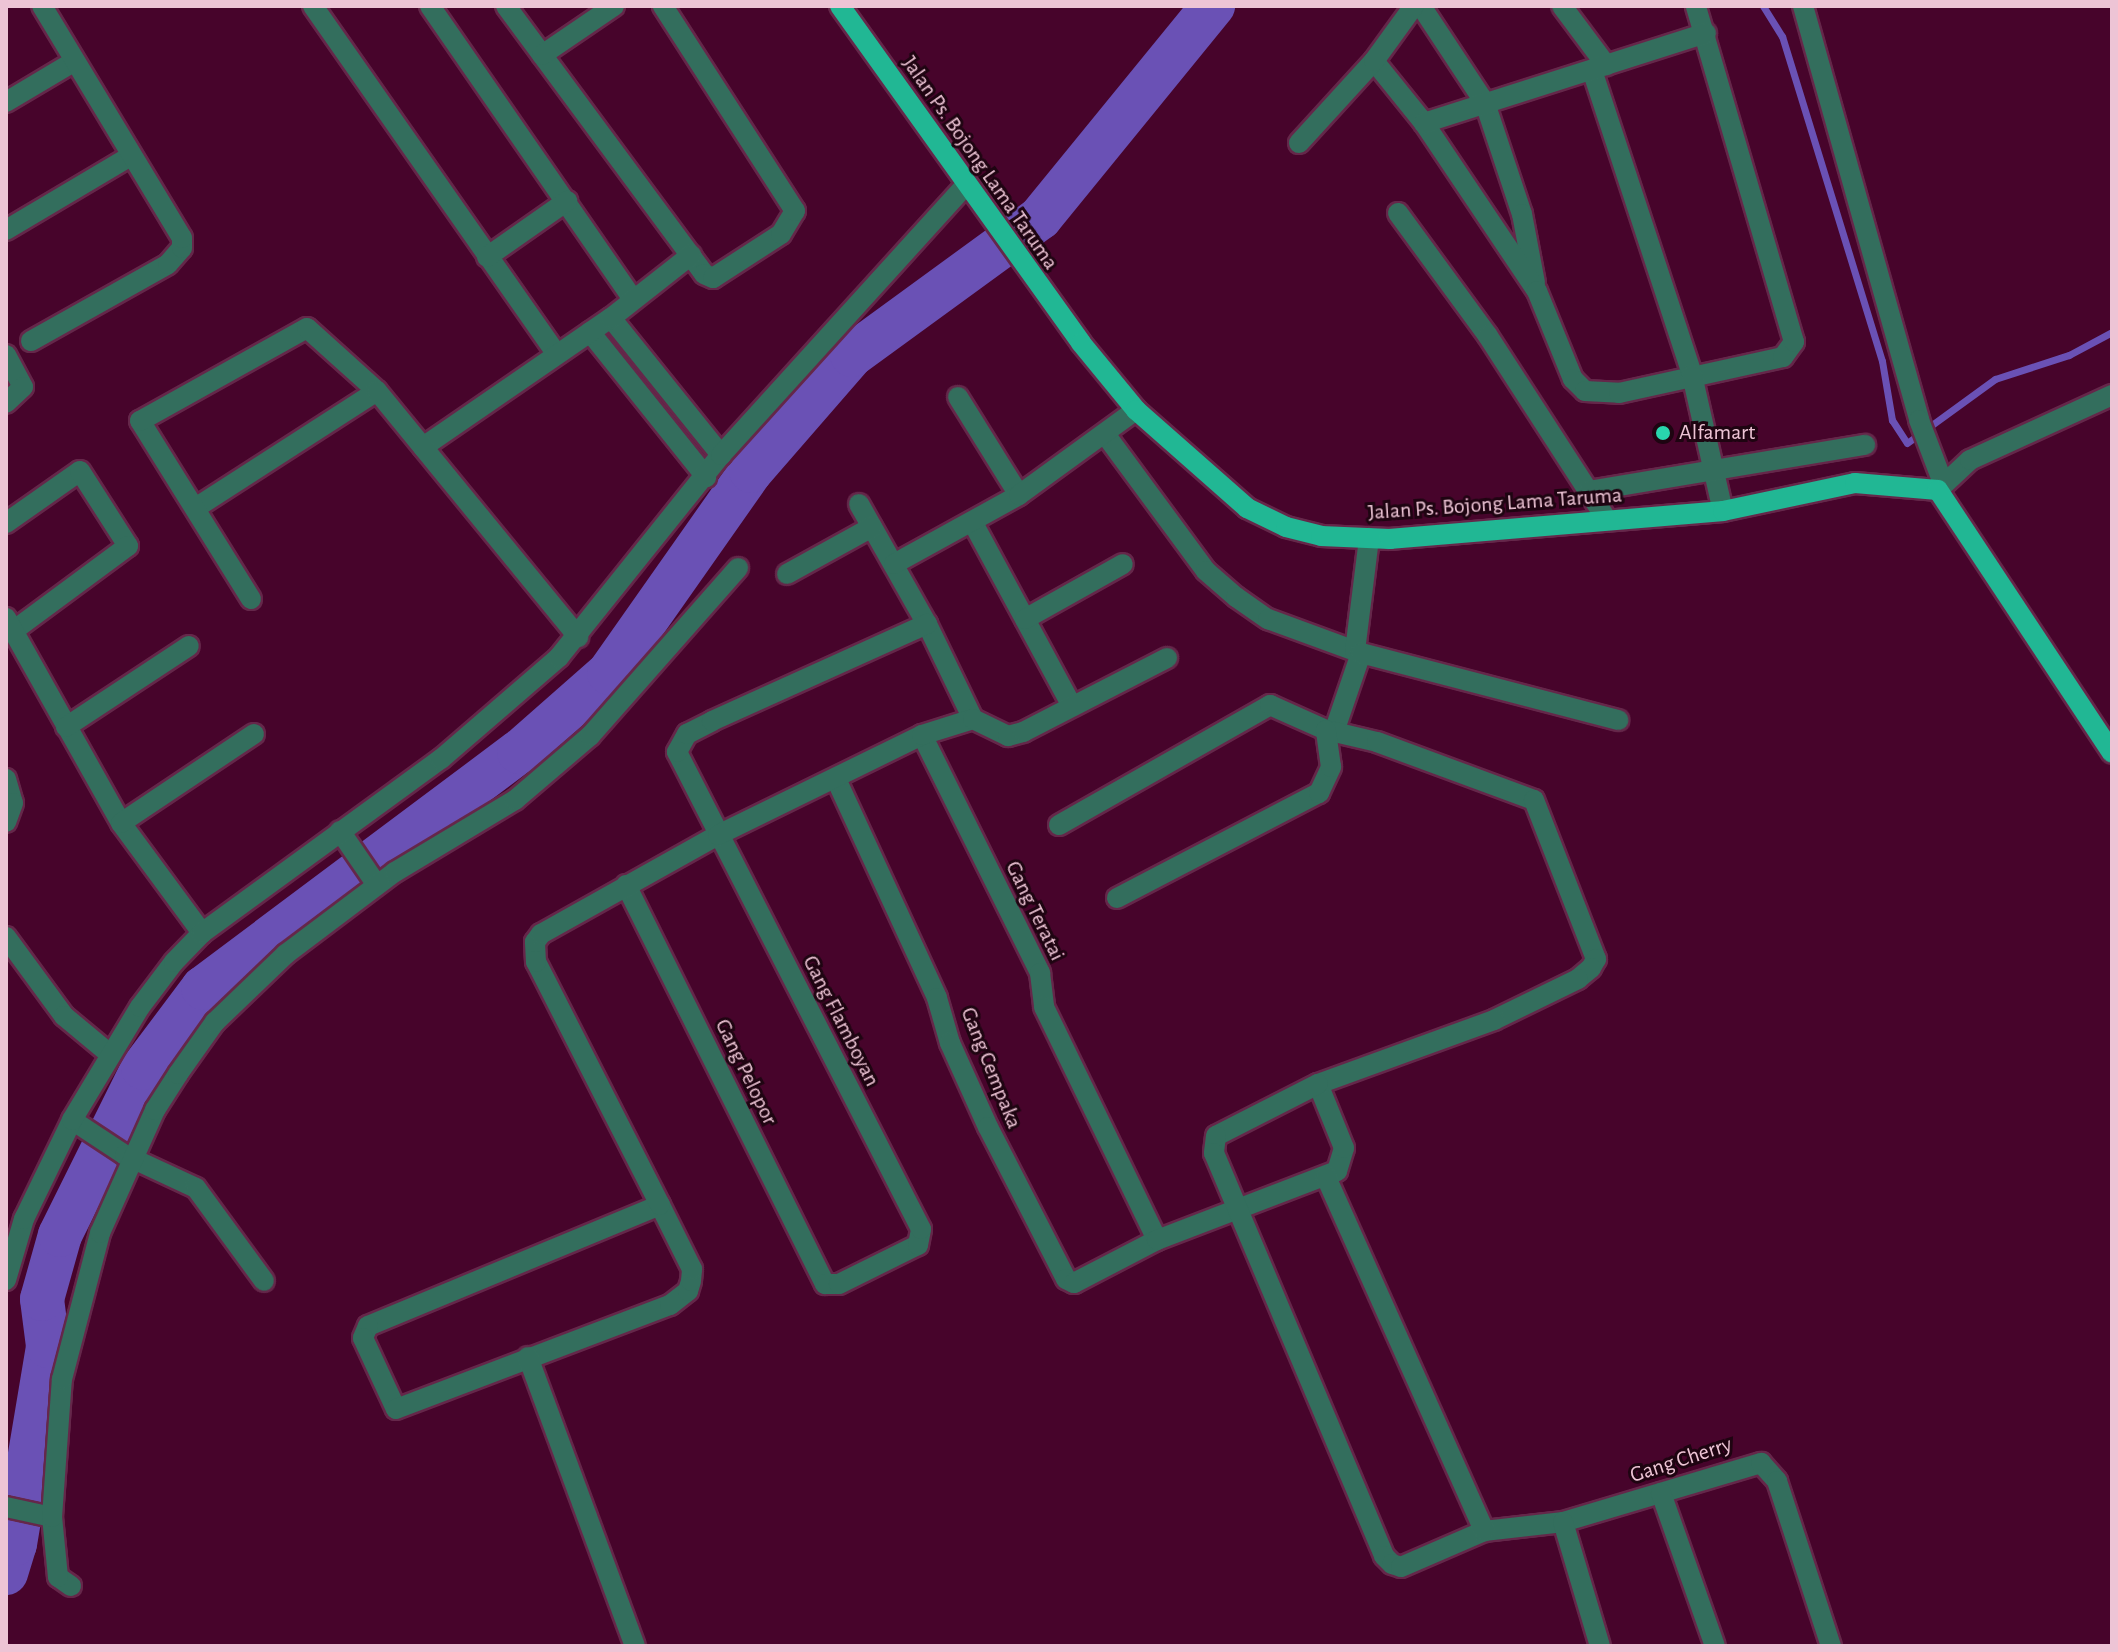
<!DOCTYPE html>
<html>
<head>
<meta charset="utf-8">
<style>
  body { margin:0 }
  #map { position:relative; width:2118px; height:1652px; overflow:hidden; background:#47042b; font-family:"Alegreya Sans",sans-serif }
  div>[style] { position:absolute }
  .stream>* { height:7px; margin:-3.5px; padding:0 3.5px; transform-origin:3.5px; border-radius:3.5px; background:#6a51b5 }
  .river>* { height:44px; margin:-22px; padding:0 22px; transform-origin:22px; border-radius:22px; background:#6a51b5 }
  .roads { filter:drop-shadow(2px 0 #65274a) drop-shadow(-2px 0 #65274a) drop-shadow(0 2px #65274a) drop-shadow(0 -2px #65274a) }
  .minor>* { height:20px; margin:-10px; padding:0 10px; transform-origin:10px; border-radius:10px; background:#336e5d }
  .major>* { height:20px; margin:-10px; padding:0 10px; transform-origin:10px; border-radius:10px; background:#21b794 }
  .dots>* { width:22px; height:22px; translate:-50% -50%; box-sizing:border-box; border:4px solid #1e0411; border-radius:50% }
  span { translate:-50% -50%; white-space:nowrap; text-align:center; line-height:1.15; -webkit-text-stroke:6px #1e0411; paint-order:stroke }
  .street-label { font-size:22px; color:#edc4d5 }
  .poi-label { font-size:22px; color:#edc4d5 }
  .left { translate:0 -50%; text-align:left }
  .frame { position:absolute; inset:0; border:8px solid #edc4d5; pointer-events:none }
</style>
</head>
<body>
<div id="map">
  <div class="stream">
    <div style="left:1763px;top:6px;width:36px;rotate:58deg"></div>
    <div style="left:1782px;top:36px;width:340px;rotate:72.9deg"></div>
    <div style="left:1882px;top:361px;width:60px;rotate:80.4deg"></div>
    <div style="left:1892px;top:420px;width:27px;rotate:57deg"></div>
    <div style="left:1907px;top:443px;width:109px;rotate:-36deg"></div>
    <div style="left:1995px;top:379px;width:78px;rotate:-18deg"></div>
    <div style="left:2069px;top:355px;width:49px;rotate:-28.1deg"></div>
  </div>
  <div class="river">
    <div style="left:6px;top:1573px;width:30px;rotate:-73deg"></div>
    <div style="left:15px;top:1544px;width:201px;rotate:-80.5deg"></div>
    <div style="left:48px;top:1346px;width:47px;rotate:-97.3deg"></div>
    <div style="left:42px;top:1299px;width:66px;rotate:-74.3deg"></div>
    <div style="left:60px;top:1235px;width:186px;rotate:-63.6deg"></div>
    <div style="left:143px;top:1068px;width:100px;rotate:-53.1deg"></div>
    <div style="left:203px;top:988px;width:394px;rotate:-36.8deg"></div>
    <div style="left:519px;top:752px;width:120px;rotate:-41.3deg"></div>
    <div style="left:609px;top:673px;width:247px;rotate:-54.9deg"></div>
    <div style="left:751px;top:471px;width:154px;rotate:-49deg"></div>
    <div style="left:852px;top:355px;width:233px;rotate:-36.1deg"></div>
    <div style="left:1040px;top:218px;width:274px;rotate:-50.8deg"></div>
  </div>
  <div class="roads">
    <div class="minor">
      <div style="left:313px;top:6px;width:422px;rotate:55deg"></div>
      <div style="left:430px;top:6px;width:356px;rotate:55.3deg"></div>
      <div style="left:506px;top:6px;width:333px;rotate:53.5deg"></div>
      <div style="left:704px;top:274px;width:10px;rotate:24deg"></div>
      <div style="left:713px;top:278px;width:81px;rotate:-32.9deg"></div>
      <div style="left:781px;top:234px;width:27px;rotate:-59deg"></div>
      <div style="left:795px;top:211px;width:244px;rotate:-122.8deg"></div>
      <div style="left:1421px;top:6px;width:116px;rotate:56.6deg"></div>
      <div style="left:1485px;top:103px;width:117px;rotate:71.6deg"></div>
      <div style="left:1522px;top:214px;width:70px;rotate:79.3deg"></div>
      <div style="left:1562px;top:6px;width:74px;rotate:53.3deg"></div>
      <div style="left:1803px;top:6px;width:430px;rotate:74.3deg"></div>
      <div style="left:1919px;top:420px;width:67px;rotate:69.1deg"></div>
      <div style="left:542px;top:55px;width:87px;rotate:-34.2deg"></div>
      <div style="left:1374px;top:61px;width:80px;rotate:51.1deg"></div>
      <div style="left:1424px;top:123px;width:202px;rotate:56.1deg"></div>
      <div style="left:1537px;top:291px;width:95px;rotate:67.8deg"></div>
      <div style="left:1573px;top:379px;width:17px;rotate:45deg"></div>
      <div style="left:1585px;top:391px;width:34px;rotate:3deg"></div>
      <div style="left:1619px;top:393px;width:168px;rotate:-12.4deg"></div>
      <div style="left:1783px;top:357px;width:19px;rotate:-54deg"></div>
      <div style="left:1794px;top:342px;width:350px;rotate:-106.3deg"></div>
      <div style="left:1592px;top:70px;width:321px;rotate:71.8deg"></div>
      <div style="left:1692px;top:375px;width:139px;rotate:77.2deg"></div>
      <div style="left:6px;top:102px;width:78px;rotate:-30.8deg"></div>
      <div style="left:1424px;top:123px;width:296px;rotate:-17.7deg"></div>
      <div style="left:1299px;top:143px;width:111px;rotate:-47.6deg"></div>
      <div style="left:1374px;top:61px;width:68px;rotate:-54deg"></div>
      <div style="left:1398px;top:213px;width:152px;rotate:53.8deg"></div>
      <div style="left:1488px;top:336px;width:219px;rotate:57.1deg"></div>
      <div style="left:6px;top:230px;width:143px;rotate:-30.7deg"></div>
      <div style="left:487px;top:257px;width:98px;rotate:-35deg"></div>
      <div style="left:611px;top:318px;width:176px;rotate:51.2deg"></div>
      <div style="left:590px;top:332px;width:186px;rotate:51.3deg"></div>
      <div style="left:31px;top:341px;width:157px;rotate:-29.3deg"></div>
      <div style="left:168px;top:264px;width:21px;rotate:-49deg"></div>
      <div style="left:182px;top:248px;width:10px;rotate:-90deg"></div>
      <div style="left:182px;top:238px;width:271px;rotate:-121.1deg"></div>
      <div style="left:6px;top:355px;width:36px;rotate:62deg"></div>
      <div style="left:23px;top:387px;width:23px;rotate:137deg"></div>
      <div style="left:958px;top:397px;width:115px;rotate:58.1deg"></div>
      <div style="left:1105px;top:434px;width:170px;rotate:53.6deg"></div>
      <div style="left:1206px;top:571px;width:40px;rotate:41deg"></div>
      <div style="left:1236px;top:597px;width:39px;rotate:35deg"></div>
      <div style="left:1268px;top:619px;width:99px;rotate:20.1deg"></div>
      <div style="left:423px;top:447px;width:228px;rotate:-34.5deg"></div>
      <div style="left:611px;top:318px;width:102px;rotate:-38.2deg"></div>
      <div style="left:1938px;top:490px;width:44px;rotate:-43.2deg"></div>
      <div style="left:1970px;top:460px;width:156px;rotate:-24.6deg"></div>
      <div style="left:1589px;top:491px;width:280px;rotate:-9.5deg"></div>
      <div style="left:859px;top:504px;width:138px;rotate:60.5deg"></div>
      <div style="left:927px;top:624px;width:106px;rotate:64.2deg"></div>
      <div style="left:197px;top:507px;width:214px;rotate:-32.8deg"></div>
      <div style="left:6px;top:523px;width:90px;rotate:-35.1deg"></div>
      <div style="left:80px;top:471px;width:89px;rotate:57.4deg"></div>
      <div style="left:128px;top:546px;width:143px;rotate:143.5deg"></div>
      <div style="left:973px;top:523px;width:208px;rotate:61.6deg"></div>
      <div style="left:894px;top:564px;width:143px;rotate:-28.9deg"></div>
      <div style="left:1019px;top:495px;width:145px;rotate:-36deg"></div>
      <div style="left:787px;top:574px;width:97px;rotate:-28.9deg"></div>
      <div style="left:251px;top:599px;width:210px;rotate:-121.9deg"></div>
      <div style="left:140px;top:421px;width:191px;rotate:-29.1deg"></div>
      <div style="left:307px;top:328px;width:94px;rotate:42deg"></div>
      <div style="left:377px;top:391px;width:318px;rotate:50.7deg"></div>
      <div style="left:6px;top:618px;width:235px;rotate:60.7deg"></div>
      <div style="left:121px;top:823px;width:137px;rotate:53.6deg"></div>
      <div style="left:1025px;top:619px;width:112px;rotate:-29.3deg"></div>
      <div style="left:1355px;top:651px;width:114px;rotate:-82.9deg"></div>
      <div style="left:66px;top:727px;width:147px;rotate:-33.4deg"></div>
      <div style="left:1334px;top:732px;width:83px;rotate:-71.1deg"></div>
      <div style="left:1361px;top:653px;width:266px;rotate:14.6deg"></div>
      <div style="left:922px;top:735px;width:266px;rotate:63.6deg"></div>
      <div style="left:1040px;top:973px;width:34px;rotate:83deg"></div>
      <div style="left:1044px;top:1007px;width:259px;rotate:64.1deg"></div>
      <div style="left:6px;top:779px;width:25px;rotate:74deg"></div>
      <div style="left:13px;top:803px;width:20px;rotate:110deg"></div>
      <div style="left:836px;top:779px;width:241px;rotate:65.2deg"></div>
      <div style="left:937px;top:998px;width:47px;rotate:73.9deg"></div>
      <div style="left:950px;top:1043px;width:92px;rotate:65.7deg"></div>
      <div style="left:988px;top:1127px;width:171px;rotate:62.8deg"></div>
      <div style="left:1066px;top:1279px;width:9px;rotate:27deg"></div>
      <div style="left:1074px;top:1283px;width:93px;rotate:-27.4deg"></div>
      <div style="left:1157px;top:1240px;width:193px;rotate:-21deg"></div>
      <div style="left:1337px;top:1171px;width:24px;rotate:-73deg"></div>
      <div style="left:1344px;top:1148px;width:69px;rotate:-112.1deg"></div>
      <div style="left:121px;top:823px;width:160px;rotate:-33.8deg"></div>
      <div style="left:1059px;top:825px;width:243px;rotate:-29.6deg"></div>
      <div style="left:1270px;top:705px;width:61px;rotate:24.1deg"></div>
      <div style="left:1326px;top:730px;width:52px;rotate:13.2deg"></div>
      <div style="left:1377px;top:742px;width:167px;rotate:20.3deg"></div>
      <div style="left:1534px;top:800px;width:171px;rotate:68.7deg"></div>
      <div style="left:1596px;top:959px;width:10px;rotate:119deg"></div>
      <div style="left:1591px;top:968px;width:17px;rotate:140deg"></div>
      <div style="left:1578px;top:979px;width:93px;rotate:154deg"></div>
      <div style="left:1494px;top:1020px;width:187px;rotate:160deg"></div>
      <div style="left:1318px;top:1084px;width:114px;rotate:153deg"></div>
      <div style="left:1216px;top:1136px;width:17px;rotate:97deg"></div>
      <div style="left:1214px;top:1153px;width:437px;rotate:67.1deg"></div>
      <div style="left:1384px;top:1556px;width:11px;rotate:45deg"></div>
      <div style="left:1392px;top:1564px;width:9px;rotate:18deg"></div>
      <div style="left:1401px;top:1567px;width:90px;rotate:-23.4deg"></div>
      <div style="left:1484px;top:1531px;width:80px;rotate:-6.5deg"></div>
      <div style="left:1563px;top:1522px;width:207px;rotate:-16.6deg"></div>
      <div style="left:1761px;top:1463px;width:24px;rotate:48deg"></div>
      <div style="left:1777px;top:1481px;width:174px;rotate:71.9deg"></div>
      <div style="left:340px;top:831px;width:65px;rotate:55.6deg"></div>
      <div style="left:626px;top:885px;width:446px;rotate:63.5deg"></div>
      <div style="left:825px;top:1284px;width:14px"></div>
      <div style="left:839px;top:1284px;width:88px;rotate:-26.3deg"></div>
      <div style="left:918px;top:1245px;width:16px;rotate:-79deg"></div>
      <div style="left:921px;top:1229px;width:536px;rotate:-117.09deg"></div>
      <div style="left:677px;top:752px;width:21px;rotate:-61deg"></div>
      <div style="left:687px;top:734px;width:28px;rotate:-27deg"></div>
      <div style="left:712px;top:721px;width:236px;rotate:-24.3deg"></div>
      <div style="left:1117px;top:898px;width:228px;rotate:-27.5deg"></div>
      <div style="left:1319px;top:793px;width:29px;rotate:-65deg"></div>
      <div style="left:1331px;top:767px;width:37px;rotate:-98deg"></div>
      <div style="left:6px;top:937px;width:98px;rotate:53.7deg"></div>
      <div style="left:64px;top:1016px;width:61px;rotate:39.7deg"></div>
      <div style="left:72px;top:1120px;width:64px;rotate:33.4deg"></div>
      <div style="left:125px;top:1155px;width:78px;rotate:24.9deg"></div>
      <div style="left:196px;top:1188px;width:115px;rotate:53.8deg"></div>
      <div style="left:1326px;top:1177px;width:388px;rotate:65.9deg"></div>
      <div style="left:660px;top:1205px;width:316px;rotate:157.5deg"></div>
      <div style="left:368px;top:1326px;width:13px;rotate:113deg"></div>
      <div style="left:363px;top:1338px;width:78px;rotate:65.1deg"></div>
      <div style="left:396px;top:1409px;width:293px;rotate:-20.8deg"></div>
      <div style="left:670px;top:1305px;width:23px;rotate:-38deg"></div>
      <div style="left:688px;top:1291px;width:10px;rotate:-73deg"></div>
      <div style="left:691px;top:1281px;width:12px;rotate:-85deg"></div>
      <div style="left:692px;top:1269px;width:72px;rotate:-116.6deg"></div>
      <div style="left:660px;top:1205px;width:273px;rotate:-117deg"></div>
      <div style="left:536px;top:962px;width:20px;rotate:-93deg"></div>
      <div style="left:535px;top:942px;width:10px;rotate:-53deg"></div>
      <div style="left:541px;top:934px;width:203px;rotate:-29.2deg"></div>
      <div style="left:718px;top:835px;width:227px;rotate:-26.1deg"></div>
      <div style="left:922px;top:735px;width:53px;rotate:-17.4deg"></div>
      <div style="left:973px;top:719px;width:39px;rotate:26deg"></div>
      <div style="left:1008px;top:736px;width:16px;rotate:-15deg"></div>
      <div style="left:1023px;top:732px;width:162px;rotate:-27.2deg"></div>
      <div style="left:6px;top:1280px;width:64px;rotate:-73.6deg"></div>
      <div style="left:24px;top:1219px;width:110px;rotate:-64.1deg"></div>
      <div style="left:72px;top:1120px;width:132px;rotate:-59deg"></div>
      <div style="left:140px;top:1007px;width:56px;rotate:-52.9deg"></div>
      <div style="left:174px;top:962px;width:40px;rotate:-46deg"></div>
      <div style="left:202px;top:933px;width:296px;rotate:-36.1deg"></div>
      <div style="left:441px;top:759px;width:156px;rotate:-40.8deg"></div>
      <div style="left:559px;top:657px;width:259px;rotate:-51.3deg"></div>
      <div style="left:721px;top:455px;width:365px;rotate:-47.8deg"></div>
      <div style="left:528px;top:1357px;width:308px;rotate:69.7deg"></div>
      <div style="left:1661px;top:1493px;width:162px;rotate:70.6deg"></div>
      <div style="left:6px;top:1507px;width:47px;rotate:12.3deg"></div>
      <div style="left:1563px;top:1522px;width:129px;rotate:73.4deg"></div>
      <div style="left:71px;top:1586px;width:16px;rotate:-145deg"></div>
      <div style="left:58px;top:1577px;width:60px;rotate:-95.7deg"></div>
      <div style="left:52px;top:1517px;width:138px;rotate:-85.9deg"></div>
      <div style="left:62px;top:1379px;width:151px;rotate:-75.4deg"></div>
      <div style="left:100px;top:1233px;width:135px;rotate:-65.9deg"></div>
      <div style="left:155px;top:1110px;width:43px;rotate:-57.4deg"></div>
      <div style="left:178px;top:1074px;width:64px;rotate:-54.6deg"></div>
      <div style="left:215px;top:1022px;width:98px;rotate:-43.8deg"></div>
      <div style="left:286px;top:954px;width:136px;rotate:-37deg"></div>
      <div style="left:395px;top:872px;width:140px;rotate:-31deg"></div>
      <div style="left:515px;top:800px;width:99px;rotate:-40.5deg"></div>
      <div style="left:590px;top:736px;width:224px;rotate:-48.6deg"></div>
    </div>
    <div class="major">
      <div style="left:840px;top:6px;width:414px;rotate:54.4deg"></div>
      <div style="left:1081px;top:343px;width:87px;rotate:50.6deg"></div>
      <div style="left:1136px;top:410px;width:148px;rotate:41.4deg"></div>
      <div style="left:1247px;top:508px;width:43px;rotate:26deg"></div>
      <div style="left:1286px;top:527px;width:36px;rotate:14deg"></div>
      <div style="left:1321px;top:536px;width:69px;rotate:2.5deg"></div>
      <div style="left:1390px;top:539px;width:334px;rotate:-4.8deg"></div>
      <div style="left:1723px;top:511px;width:135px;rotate:-12deg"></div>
      <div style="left:1855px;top:483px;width:83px;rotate:4.8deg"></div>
      <div style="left:1938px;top:490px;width:315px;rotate:56.5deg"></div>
    </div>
  </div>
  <div class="dots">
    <div style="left:1663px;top:433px;background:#29d5ad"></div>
  </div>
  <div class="street-label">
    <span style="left:980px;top:163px;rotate:55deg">Jalan Ps. Bojong Lama Taruma</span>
    <span style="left:1495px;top:504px;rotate:-4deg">Jalan Ps. Bojong Lama Taruma</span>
    <span style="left:1035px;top:911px;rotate:64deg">Gang Teratai</span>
    <span style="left:841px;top:1021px;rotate:63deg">Gang Flamboyan</span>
    <span style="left:991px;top:1068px;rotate:68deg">Gang Cempaka</span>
    <span style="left:746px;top:1072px;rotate:64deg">Gang Pelopor</span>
    <span style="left:1681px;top:1460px;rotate:-18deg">Gang Cherry</span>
  </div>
  <div class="poi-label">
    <span class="left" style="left:1679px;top:433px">Alfamart</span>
  </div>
  <div class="frame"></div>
</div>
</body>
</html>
